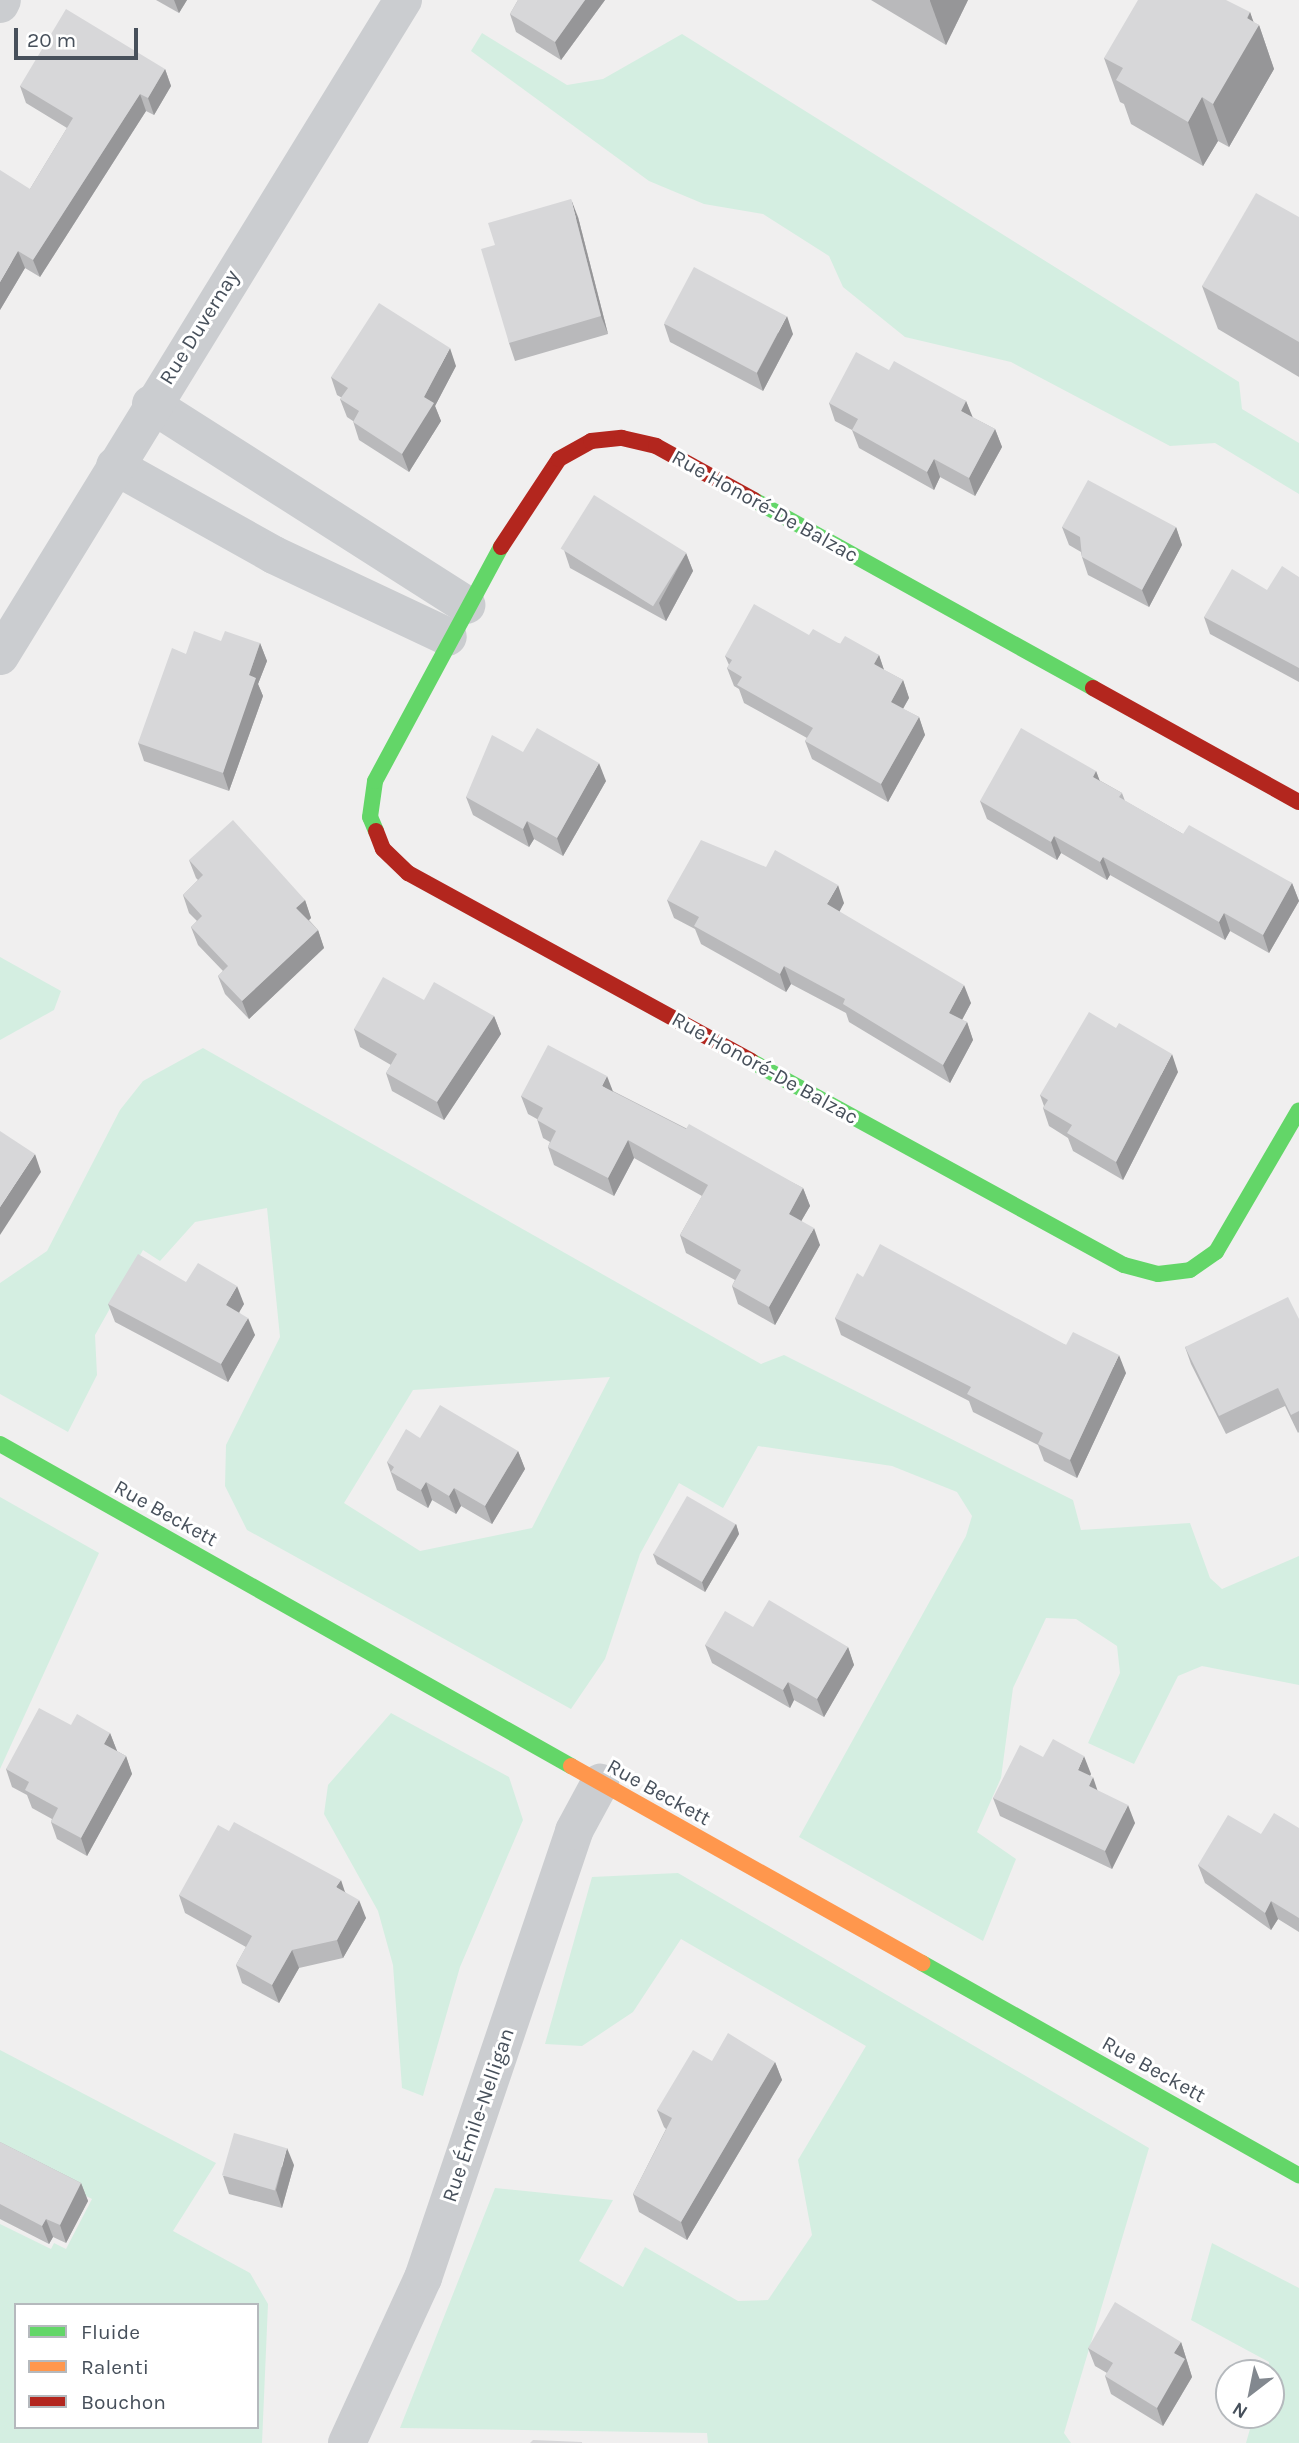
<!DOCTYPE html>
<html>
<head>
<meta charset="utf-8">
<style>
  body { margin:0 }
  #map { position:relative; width:1299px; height:2443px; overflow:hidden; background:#f0efef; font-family:Karla,sans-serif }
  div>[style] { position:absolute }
  .green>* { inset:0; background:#d4eee1 }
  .street>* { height:38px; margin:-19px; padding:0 19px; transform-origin:19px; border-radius:19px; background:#cbcdd0 }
  .fast>* { height:16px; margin:-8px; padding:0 8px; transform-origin:8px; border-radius:8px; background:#63d668 }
  .slow>* { height:16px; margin:-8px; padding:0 8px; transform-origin:8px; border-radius:8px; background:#ff974d }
  .jam>* { height:16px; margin:-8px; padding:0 8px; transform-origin:8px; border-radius:8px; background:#b3261e }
  .wall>* { inset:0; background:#b9b9bb }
  .shaded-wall>* { inset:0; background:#969698 }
  .building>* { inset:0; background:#d7d7d9; transform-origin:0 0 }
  span { translate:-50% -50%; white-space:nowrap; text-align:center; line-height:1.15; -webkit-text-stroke:6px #fff; paint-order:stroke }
  .street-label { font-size:21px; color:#47505b }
  .legend { position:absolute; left:14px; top:2303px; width:245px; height:126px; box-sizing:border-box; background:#fff; border:2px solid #b5b9bd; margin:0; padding:9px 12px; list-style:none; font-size:21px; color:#47505b }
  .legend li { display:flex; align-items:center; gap:14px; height:35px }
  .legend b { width:35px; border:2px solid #b5b9bd }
  .north { position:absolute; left:1215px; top:2359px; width:70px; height:70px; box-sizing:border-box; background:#fff; border:2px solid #b5b9bd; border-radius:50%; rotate:212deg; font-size:19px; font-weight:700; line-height:28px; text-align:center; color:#47505b }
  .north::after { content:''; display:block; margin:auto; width:24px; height:32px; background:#82888f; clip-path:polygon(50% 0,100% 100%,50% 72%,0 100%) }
  .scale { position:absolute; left:14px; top:28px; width:124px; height:32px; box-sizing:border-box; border:4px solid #47505b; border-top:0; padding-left:9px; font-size:21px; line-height:24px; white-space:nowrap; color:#47505b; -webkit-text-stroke:5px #fff; paint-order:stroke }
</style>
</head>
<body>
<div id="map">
  <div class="green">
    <div style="clip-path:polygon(482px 33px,567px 85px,603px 79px,682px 34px,1239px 382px,1242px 409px,1299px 443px,1299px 494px,1215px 443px,1170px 446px,1011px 362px,905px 337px,843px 287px,829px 256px,763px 214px,704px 204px,649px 181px,471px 51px)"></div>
    <div style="clip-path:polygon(0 957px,61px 991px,54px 1010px,0 1040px)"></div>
    <div style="clip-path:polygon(evenodd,203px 1048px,761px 1364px,784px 1355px,1073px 1500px,1081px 1530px,1190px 1523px,1210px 1578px,1222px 1589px,1299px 1556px,1299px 1685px,1202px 1666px,1178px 1676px,1134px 1764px,1088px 1743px,1120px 1673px,1117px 1646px,1076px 1619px,1046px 1618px,1013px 1688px,1001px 1778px,977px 1832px,1016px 1859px,983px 1941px,799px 1837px,966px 1536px,972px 1516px,957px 1492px,892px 1466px,758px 1446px,723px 1508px,679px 1483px,640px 1554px,605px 1659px,571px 1709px,247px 1530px,225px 1486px,226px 1445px,280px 1337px,267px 1208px,195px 1222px,160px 1261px,143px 1250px,95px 1335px,97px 1375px,68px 1432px,0 1394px,0 1283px,47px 1251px,120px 1110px,143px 1081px,203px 1048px,610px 1377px,532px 1528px,420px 1551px,344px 1503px,413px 1390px,610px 1377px)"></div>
    <div style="clip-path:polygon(0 1497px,99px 1553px,0 1769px)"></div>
    <div style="clip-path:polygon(391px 1713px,509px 1777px,523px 1820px,460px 1967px,423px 2096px,402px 2088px,393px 1965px,378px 1911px,324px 1814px,328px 1785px)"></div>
    <div style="clip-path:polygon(678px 1873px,1149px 2148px,1064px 2433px,1071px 2443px,708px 2443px,707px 2433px,400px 2428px,495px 2188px,613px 2200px,579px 2261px,623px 2287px,645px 2247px,738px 2301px,768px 2300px,812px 2235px,798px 2160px,866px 2046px,681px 1939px,633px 2012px,582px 2046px,545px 2044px,592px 1877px)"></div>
    <div style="clip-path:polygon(evenodd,0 2050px,216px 2163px,173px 2231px,250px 2273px,268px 2304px,262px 2443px,0 2443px,0 2224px,51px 2249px,54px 2243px,66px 2249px,92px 2199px,0 2152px,0 2050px,16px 2305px,257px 2305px,257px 2427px,16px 2427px,16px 2305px)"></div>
    <div style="clip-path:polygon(1212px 2243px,1299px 2288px,1299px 2443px,1246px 2443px,1254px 2415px,1271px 2415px,1269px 2362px,1191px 2320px)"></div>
  </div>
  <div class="street">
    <div style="left:0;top:4px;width:4px;rotate:-63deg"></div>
    <div style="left:151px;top:404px;width:374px;rotate:32.5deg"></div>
    <div style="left:115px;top:466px;width:182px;rotate:29.2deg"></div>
    <div style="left:274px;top:555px;width:192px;rotate:25.2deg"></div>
    <div style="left:0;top:656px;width:770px;rotate:-58.44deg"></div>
    <div style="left:347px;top:2443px;width:182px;rotate:-65.3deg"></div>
    <div style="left:423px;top:2278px;width:472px;rotate:-71.3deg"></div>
    <div style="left:574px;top:1831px;width:55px;rotate:-61.6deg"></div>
  </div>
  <div class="fast">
    <div style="left:754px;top:500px;width:388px;rotate:29deg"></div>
    <div style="left:376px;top:831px;width:15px;rotate:-113deg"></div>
    <div style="left:370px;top:817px;width:36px;rotate:-82deg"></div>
    <div style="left:375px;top:781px;width:266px;rotate:-61.7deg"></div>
    <div style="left:751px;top:1061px;width:425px;rotate:28.7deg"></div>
    <div style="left:1124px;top:1265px;width:35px;rotate:15deg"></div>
    <div style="left:1158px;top:1274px;width:32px;rotate:-7deg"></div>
    <div style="left:1190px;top:1270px;width:32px;rotate:-35deg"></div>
    <div style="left:1216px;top:1252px;width:164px;rotate:-59.7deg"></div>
    <div style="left:0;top:1444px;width:656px;rotate:29.42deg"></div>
    <div style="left:922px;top:1963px;width:433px;rotate:29.4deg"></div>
  </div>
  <div class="slow">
    <div style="left:571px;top:1766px;width:403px;rotate:29.3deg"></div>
  </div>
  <div class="jam">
    <div style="left:501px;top:547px;width:105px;rotate:-56.6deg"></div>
    <div style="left:559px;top:459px;width:37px;rotate:-29deg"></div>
    <div style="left:591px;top:441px;width:31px;rotate:-6deg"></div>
    <div style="left:622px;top:438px;width:35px;rotate:13deg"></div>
    <div style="left:656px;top:446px;width:112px;rotate:28.9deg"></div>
    <div style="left:1093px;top:688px;width:235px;rotate:29deg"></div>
    <div style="left:376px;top:831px;width:19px;rotate:69deg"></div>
    <div style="left:383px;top:849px;width:35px;rotate:44deg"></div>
    <div style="left:408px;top:873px;width:391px;rotate:28.7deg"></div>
  </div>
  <div class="wall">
    <div style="clip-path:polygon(156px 0,187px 0,179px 13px)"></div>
    <div style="clip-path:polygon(518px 0,605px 0,561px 60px,516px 32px,510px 14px)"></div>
    <div style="clip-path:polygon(871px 0,968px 0,946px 45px)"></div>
    <div style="clip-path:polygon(1250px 12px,1253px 22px,1259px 25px,1274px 69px,1229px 147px,1218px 141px,1203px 166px,1131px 124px,1124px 104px,1120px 102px,1104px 58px)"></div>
    <div style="clip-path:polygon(165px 69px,171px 86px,154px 115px,146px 111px,40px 277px,25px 268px,0 310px,30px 189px,67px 128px,26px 103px,20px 86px)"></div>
    <div style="clip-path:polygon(578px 217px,608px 334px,515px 361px,509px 343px,495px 245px)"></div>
    <div style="clip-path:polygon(1299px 217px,1299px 377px,1218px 329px,1202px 286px)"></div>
    <div style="clip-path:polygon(664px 324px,793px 334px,763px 391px,670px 342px)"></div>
    <div style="clip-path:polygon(456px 366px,435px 406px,441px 421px,409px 472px,359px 440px,353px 421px,347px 417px,340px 399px,342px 398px,337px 395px,331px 377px)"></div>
    <div style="clip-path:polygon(889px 370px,966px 401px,972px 417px,995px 429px,1002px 447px,975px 496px,940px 477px,934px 490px,859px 448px,852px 430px,835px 421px,829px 403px)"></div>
    <div style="clip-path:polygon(1062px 527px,1176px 527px,1182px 545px,1149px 607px,1088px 575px,1082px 557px,1081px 552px,1069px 545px)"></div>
    <div style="clip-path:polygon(564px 550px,686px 553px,693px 571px,666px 621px,570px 568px)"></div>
    <div style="clip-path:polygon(1299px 577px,1299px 682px,1210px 634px,1204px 617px)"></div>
    <div style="clip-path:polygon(809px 635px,879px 655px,884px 670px,903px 680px,909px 698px,903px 709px,919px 717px,925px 735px,888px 802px,812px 759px,805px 741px,807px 738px,744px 703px,739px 689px,734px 686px,727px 668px,729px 665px,725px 656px)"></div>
    <div style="clip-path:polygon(221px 641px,260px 643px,267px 661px,258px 684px,263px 696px,229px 791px,144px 761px,138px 743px,186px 654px)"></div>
    <div style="clip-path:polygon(523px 752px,606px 781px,563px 856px,534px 839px,529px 847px,473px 815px,466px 797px)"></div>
    <div style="clip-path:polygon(1096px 771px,1099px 780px,1122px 793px,1125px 801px,1183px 834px,1292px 883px,1299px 901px,1269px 953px,1230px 931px,1225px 940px,1110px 875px,1107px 880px,1061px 853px,1057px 860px,987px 819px,980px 801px)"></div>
    <div style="clip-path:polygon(189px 860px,305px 900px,311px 918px,309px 920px,318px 930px,324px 948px,249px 1019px,225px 994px,218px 976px,223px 971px,198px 945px,191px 927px,197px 921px,189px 913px,183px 895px,198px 880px,196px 878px)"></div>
    <div style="clip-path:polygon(667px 900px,844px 903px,839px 912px,971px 1003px,962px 1020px,967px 1022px,973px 1040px,950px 1083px,849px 1022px,846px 1013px,791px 984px,786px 992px,701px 944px,695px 929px,674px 918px)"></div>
    <div style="clip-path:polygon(424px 1000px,494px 1016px,501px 1034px,444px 1120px,392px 1091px,386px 1073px,391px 1065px,360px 1047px,354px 1029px)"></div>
    <div style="clip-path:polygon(1178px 1072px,1123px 1180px,1073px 1151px,1068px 1138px,1049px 1126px,1043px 1108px,1044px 1106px,1040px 1095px)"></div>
    <div style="clip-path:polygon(613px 1091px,803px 1188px,810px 1206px,801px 1221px,820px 1245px,775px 1325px,738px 1304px,732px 1286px,735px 1280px,686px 1253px,680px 1235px,702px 1196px,634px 1158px,614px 1196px,554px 1165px,548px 1147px,550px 1142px,543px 1138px,537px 1119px,528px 1114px,521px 1096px)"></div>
    <div style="clip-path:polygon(863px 1277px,1066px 1345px,1126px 1373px,1077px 1478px,1044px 1461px,1038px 1445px,973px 1412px,969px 1401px,841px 1335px,835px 1318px)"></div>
    <div style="clip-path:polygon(186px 1282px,244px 1304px,239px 1312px,255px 1335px,228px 1382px,115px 1322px,108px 1304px)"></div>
    <div style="clip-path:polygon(1299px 1319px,1299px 1432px,1298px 1433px,1285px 1406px,1226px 1434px,1191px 1364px,1185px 1347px)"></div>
    <div style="clip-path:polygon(420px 1438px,518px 1451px,525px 1469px,492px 1524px,461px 1506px,456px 1514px,432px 1500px,428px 1508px,397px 1490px,387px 1462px)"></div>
    <div style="clip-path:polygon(736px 1524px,739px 1534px,705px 1592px,657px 1564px,653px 1554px)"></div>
    <div style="clip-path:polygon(753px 1627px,848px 1647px,854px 1665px,824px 1717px,794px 1700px,790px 1708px,712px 1663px,705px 1645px)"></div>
    <div style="clip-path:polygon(71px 1725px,110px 1733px,117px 1751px,126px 1756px,132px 1774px,87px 1856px,57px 1839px,51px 1822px,52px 1819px,32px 1808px,27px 1795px,12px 1787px,6px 1769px)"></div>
    <div style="clip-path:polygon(1043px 1757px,1091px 1774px,1090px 1776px,1097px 1790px,1135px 1823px,1112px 1869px,1000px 1816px,993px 1798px)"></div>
    <div style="clip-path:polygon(1299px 1828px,1299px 1932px,1278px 1919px,1271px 1930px,1205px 1883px,1198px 1865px,1261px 1834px)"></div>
    <div style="clip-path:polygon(345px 1892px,366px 1918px,343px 1958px,299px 1968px,279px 2003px,242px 1983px,236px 1965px,246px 1947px,185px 1913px,179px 1895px)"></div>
    <div style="clip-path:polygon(775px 2062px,782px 2080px,687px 2240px,639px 2212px,633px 2194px,666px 2129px,664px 2127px,657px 2110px)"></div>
    <div style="clip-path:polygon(0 2142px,81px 2183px,88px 2201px,66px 2243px,53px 2237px,49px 2244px,0 2219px)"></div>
    <div style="clip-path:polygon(294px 2165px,282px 2208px,229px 2194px,223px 2176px)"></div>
    <div style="clip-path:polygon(1181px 2342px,1192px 2377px,1163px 2426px,1111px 2394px,1105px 2376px,1107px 2373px,1095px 2366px,1088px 2348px)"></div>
  </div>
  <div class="shaded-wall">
    <div style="clip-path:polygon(174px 0,187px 0,179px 13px)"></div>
    <div style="clip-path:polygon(585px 0,605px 0,561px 60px,555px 42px)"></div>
    <div style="clip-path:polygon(930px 0,968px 0,946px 45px,930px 1px)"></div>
    <div style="clip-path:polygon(1250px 12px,1256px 29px,1259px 25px,1274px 69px,1229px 147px,1213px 104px)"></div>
    <div style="clip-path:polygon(165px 69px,171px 86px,154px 115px,148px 98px)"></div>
    <div style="clip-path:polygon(140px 94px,146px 111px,40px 277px,33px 260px)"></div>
    <div style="clip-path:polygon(1202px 97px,1218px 141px,1203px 166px,1188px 122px)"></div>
    <div style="clip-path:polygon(571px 199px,578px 217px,608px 334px,601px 316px)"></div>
    <div style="clip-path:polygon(18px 251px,25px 268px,0 310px,0 282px)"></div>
    <div style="clip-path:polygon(787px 316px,793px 334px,763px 391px,757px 373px)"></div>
    <div style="clip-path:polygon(450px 348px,456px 366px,435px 406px,441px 421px,409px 472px,402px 454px,424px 397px)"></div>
    <div style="clip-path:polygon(966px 401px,973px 418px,961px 411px)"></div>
    <div style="clip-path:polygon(995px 429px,1002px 447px,975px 496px,969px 478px)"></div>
    <div style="clip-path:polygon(934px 459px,940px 477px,934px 490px,927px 472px)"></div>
    <div style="clip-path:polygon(1176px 527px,1182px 545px,1149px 607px,1142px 590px)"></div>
    <div style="clip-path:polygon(686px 553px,693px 571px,666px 621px,659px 603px)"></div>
    <div style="clip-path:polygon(260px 643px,267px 661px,258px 684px,263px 696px,229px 791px,223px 773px,249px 675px)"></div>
    <div style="clip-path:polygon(879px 655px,885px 673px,874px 664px)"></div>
    <div style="clip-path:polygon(903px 680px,909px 698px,897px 719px,891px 702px)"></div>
    <div style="clip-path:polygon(919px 717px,925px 735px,888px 802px,881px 784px)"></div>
    <div style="clip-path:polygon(599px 763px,606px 781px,563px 856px,557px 838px)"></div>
    <div style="clip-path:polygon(1096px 771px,1103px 789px,1093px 777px)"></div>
    <div style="clip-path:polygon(527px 821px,534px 839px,529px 847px,523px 829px)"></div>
    <div style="clip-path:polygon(1054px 836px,1061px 853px,1057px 860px,1051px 842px)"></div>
    <div style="clip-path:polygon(1103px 857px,1110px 875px,1107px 880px,1100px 862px)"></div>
    <div style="clip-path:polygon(1292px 883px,1299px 901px,1269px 953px,1263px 935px)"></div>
    <div style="clip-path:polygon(838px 885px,844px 903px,834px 922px,827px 904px)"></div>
    <div style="clip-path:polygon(305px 900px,311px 918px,303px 926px,296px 908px)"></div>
    <div style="clip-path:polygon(1224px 913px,1230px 931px,1225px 940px,1219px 922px)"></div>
    <div style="clip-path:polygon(318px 930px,324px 948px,249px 1019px,242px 1001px)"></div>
    <div style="clip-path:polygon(784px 966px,791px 984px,786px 992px,780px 974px)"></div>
    <div style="clip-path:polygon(964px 985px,971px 1003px,956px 1031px,949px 1013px)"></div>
    <div style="clip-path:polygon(494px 1016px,501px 1034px,444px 1120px,437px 1102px)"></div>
    <div style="clip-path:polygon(967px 1022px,973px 1040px,950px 1083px,943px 1065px)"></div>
    <div style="clip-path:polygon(1172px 1054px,1178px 1072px,1123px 1180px,1116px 1162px)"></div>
    <div style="clip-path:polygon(607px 1076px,614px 1094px,602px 1086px)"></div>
    <div style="clip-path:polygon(628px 1140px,634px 1158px,614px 1196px,608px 1178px)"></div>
    <div style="clip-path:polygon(35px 1154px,41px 1172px,0 1235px,0 1207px)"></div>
    <div style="clip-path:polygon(803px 1188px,810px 1206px,795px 1232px,789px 1214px)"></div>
    <div style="clip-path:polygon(814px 1228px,820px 1245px,775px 1325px,769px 1307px)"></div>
    <div style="clip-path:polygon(237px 1286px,244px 1304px,233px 1323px,226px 1305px)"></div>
    <div style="clip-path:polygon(248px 1318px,255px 1335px,228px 1382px,221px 1364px)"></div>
    <div style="clip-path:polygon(1119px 1355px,1126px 1373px,1077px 1478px,1070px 1460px)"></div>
    <div style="clip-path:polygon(518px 1451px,525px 1469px,492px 1524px,485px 1506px)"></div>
    <div style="clip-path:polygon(426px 1482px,432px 1500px,428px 1508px,421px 1490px)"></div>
    <div style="clip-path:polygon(454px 1488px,461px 1506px,456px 1514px,449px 1496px)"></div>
    <div style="clip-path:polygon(736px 1524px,739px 1534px,705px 1592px,702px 1582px)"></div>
    <div style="clip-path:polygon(848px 1647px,854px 1665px,824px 1717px,817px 1699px)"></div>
    <div style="clip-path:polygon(788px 1682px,794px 1700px,790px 1708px,783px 1690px)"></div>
    <div style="clip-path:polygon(110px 1733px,117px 1751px,110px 1762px,104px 1744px)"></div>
    <div style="clip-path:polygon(126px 1756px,132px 1774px,87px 1856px,81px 1838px)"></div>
    <div style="clip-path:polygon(1084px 1756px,1091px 1774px,1084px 1787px,1078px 1770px)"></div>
    <div style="clip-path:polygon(1093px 1777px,1099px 1795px,1089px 1786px)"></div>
    <div style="clip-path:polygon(1128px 1805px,1135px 1823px,1112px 1869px,1105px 1851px)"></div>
    <div style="clip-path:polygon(341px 1880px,347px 1898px,336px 1887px)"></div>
    <div style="clip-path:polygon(359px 1900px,366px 1918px,343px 1958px,337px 1940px)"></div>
    <div style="clip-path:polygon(1271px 1901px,1278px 1919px,1271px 1930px,1265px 1913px)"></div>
    <div style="clip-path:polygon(292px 1950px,299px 1968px,279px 2003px,272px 1985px)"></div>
    <div style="clip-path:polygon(775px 2062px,782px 2080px,687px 2240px,681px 2222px)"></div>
    <div style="clip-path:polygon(287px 2148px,294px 2165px,282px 2208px,276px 2190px)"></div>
    <div style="clip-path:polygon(81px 2183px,88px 2201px,66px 2243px,60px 2225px)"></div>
    <div style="clip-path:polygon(46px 2219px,53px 2237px,49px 2244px,42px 2226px)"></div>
    <div style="clip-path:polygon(1181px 2342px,1192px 2377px,1163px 2426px,1157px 2408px,1174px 2353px)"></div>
  </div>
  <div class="building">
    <div style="clip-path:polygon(518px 0,585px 0,555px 42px,510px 14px)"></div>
    <div style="clip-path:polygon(1138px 0,1226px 0,1250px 12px,1247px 18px,1259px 25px,1213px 104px,1202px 97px,1188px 122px,1116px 80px,1123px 68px,1104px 58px)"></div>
    <div style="clip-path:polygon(66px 9px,165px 69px,148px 98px,140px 94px,33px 260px,18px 251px,0 282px,0 170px,30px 189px,73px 118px,20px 86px)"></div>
    <div style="clip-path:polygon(1256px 193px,1299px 217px,1299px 342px,1202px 286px)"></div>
    <div style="clip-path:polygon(571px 199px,601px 316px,509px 343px,481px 249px,495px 245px,488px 223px)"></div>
    <div style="left:694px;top:267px;width:105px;height:64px;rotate:28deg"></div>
    <div style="clip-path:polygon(379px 303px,450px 348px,424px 397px,434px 403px,402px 454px,353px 422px,359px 411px,340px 399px,348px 388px,331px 377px)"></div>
    <div style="clip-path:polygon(856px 352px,889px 370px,894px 361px,966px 401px,961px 411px,995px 429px,969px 478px,934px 459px,927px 472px,852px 430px,858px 419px,829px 403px)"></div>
    <div style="clip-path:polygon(1088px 480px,1176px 527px,1142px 590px,1082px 557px,1080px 537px,1062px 527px)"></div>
    <div style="left:594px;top:495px;width:109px;height:63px;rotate:32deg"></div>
    <div style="clip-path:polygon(1282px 566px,1299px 577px,1299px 668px,1204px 617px,1232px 569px,1267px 590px)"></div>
    <div style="clip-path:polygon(754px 604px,809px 635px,813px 629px,840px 644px,845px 636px,879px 655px,874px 664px,903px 680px,891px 702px,919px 717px,881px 784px,805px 741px,813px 728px,737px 685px,742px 677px,727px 668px,732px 660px,725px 656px)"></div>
    <div style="clip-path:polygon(194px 631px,221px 641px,225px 631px,260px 643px,249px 675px,256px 678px,223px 773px,138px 743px,172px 648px,186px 654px)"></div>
    <div style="clip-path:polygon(537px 728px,599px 763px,557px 838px,527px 821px,523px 829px,466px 797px,492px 735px,523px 752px)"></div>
    <div style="clip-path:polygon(1021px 728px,1096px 771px,1093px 777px,1122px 793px,1119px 797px,1183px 834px,1189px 825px,1292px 883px,1263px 935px,1224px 913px,1219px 922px,1103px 857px,1100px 862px,1054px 836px,1051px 842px,980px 801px)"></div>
    <div style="clip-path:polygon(233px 820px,305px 900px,296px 908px,318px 930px,242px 1001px,218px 976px,228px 966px,191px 927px,202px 916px,183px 895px,203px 875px,189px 860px)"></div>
    <div style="clip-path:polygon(701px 840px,766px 867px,775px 850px,838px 885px,827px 904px,964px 985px,949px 1013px,967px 1022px,943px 1065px,843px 1004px,845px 999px,784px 966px,780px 974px,694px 926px,699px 917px,667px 900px)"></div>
    <div style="clip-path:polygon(383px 977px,424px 1000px,434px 982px,494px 1016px,437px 1102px,386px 1073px,397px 1054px,354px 1029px)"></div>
    <div style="clip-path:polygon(1089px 1012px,1116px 1028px,1119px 1023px,1172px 1054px,1116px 1162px,1067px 1133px,1072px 1125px,1043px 1108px,1048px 1100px,1040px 1095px)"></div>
    <div style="clip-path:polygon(548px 1045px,607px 1076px,602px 1086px,686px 1129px,689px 1124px,803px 1188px,789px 1214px,814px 1228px,769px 1307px,732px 1286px,741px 1270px,680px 1235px,708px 1185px,628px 1140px,608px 1178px,548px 1147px,556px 1131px,537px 1120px,543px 1108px,521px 1096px)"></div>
    <div style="clip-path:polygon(0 1131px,35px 1154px,0 1207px)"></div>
    <div style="clip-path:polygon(880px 1244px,1066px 1345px,1073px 1332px,1119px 1355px,1070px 1460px,1038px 1444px,1043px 1433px,967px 1394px,971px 1387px,835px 1318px,857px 1273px,863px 1277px)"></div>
    <div style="clip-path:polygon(138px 1254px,186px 1282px,198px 1263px,237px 1286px,226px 1305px,248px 1318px,221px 1364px,108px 1304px)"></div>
    <div style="clip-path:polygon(1288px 1297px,1299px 1319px,1299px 1411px,1291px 1415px,1278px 1388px,1219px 1416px,1185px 1347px)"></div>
    <div style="clip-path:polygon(440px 1405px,518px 1451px,485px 1506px,454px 1488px,449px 1496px,426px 1482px,421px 1490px,391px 1472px,394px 1467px,387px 1462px,406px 1429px,420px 1438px)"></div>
    <div style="left:687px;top:1496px;width:56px;height:67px;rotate:30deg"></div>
    <div style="clip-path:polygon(769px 1600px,848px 1647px,817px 1699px,788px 1682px,783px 1690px,705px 1645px,725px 1611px,753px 1627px)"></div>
    <div style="clip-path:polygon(39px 1708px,71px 1725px,77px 1714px,110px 1733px,104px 1744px,126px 1756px,81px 1838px,51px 1822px,58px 1808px,25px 1790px,29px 1782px,6px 1769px)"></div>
    <div style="clip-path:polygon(1053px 1739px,1084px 1756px,1078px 1770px,1093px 1777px,1089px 1786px,1128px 1805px,1105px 1851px,993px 1798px,1020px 1745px,1043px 1757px)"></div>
    <div style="clip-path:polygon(1274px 1813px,1299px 1828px,1299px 1918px,1271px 1901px,1265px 1913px,1198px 1865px,1228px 1815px,1261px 1834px)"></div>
    <div style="clip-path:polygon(234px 1822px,341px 1880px,336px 1887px,359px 1900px,337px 1940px,292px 1950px,272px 1985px,236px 1965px,252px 1936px,179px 1895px,218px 1825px,229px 1831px)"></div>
    <div style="clip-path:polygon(728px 2033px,775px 2062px,681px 2222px,633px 2194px,672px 2118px,657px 2110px,693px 2050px,712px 2061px)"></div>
    <div style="left:234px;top:2133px;width:55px;height:44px;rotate:16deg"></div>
    <div style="clip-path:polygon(0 2142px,81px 2183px,60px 2225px,46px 2219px,42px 2226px,0 2204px)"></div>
    <div style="clip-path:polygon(1115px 2302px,1181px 2342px,1174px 2353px,1185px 2359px,1157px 2408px,1105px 2376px,1113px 2363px,1088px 2348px)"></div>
    <div style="clip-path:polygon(533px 2440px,582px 2442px,582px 2443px,530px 2443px)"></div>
  </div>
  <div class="street-label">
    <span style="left:199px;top:327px;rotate:-58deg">Rue Duvernay</span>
    <span style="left:765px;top:506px;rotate:29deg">Rue Honoré-De Balzac</span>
    <span style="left:765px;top:1068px;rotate:29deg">Rue Honoré-De Balzac</span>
    <span style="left:166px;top:1513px;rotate:29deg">Rue Beckett</span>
    <span style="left:659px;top:1792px;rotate:29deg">Rue Beckett</span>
    <span style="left:1154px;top:2069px;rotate:29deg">Rue Beckett</span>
    <span style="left:478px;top:2115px;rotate:-71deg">Rue Émile-Nelligan</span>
  </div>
  <ul class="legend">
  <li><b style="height:9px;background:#63d668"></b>Fluide</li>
  <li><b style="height:9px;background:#ff974d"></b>Ralenti</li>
  <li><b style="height:9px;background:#b3261e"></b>Bouchon</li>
  </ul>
  <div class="north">N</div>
  <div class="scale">20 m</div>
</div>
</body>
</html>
